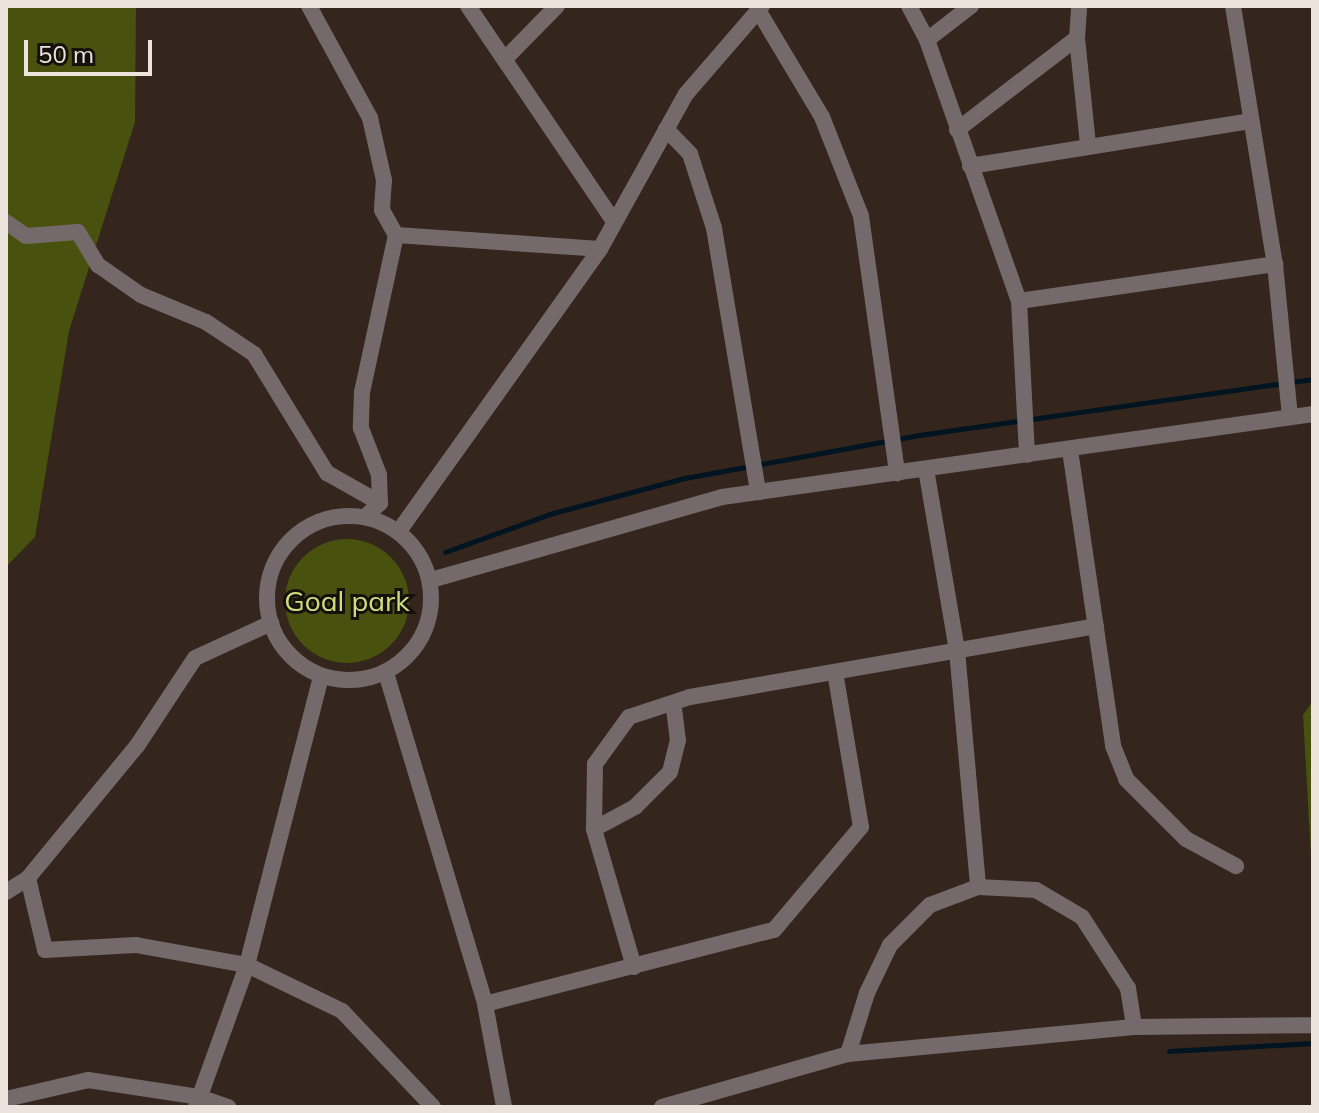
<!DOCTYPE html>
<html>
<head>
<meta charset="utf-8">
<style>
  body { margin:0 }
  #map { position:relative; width:1319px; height:1113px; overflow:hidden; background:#34251d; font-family:Mulish,sans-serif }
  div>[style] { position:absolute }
  .green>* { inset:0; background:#48510e }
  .round { border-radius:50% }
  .stream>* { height:5px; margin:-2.5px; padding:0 2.5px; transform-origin:2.5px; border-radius:2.5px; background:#001521 }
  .minor>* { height:16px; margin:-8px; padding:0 8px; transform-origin:8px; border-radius:8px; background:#746a6c }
  .tertiary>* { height:16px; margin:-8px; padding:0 8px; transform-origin:8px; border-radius:8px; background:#746a6c }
  .tertiary>.ring { margin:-8px; padding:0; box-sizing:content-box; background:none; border:16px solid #746a6c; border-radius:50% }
  span { translate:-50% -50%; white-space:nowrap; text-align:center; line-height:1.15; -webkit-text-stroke:6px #16100c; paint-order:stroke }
  .park-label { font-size:28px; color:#cddf7c }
  .frame { position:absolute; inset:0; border:8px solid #ede3dd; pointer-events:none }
  .scale { position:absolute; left:24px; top:40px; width:128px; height:36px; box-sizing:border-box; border:4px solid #ede3dd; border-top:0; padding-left:10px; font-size:24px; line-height:28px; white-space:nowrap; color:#ede3dd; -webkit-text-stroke:6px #16100c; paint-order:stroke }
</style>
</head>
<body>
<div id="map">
  <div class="green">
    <div style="clip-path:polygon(6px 6px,136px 6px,135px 122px,69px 331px,35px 537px,6px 567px)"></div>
    <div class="round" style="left:285px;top:539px;width:124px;height:124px"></div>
    <div style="clip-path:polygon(1313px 701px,1313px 891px,1303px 715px)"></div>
  </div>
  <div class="stream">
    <div style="left:445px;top:552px;width:115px;rotate:-19.9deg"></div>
    <div style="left:553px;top:513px;width:137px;rotate:-14.9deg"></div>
    <div style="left:685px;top:478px;width:238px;rotate:-10.4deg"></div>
    <div style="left:919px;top:435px;width:398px;rotate:-8.1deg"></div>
    <div style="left:1169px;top:1051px;width:144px;rotate:-3.2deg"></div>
  </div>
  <div class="minor">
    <div style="left:309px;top:6px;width:128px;rotate:61.4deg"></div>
    <div style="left:370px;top:118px;width:64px;rotate:77.3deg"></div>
    <div style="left:384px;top:180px;width:30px;rotate:94deg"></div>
    <div style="left:382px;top:210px;width:29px;rotate:61deg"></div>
    <div style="left:396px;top:235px;width:161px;rotate:102.2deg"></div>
    <div style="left:362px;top:392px;width:36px;rotate:92deg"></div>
    <div style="left:361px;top:428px;width:50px;rotate:69deg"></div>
    <div style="left:379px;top:475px;width:28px;rotate:88deg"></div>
    <div style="left:468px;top:6px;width:258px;rotate:55.9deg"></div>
    <div style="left:909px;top:6px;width:38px;rotate:62deg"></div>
    <div style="left:927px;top:40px;width:277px;rotate:70.6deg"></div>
    <div style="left:1019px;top:301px;width:154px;rotate:87deg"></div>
    <div style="left:1233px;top:6px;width:261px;rotate:80.8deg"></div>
    <div style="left:1275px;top:264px;width:154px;rotate:84.4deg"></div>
    <div style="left:758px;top:10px;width:125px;rotate:59.1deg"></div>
    <div style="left:822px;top:117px;width:106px;rotate:68.5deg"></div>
    <div style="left:861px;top:216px;width:260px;rotate:82deg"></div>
    <div style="left:1077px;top:38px;width:108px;rotate:84.1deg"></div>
    <div style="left:927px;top:40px;width:56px;rotate:-37.7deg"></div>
    <div style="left:505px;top:59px;width:74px;rotate:-45.5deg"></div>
    <div style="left:666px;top:129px;width:35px;rotate:46deg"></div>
    <div style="left:690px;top:154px;width:78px;rotate:72deg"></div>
    <div style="left:714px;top:228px;width:268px;rotate:80.5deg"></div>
    <div style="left:957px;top:130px;width:151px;rotate:-37.5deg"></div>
    <div style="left:1077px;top:38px;width:32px;rotate:-86deg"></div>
    <div style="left:970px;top:166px;width:285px;rotate:-9.1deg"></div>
    <div style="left:6px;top:222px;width:24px;rotate:35deg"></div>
    <div style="left:26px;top:236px;width:52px;rotate:-4.4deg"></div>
    <div style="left:78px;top:232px;width:39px;rotate:59deg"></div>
    <div style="left:98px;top:265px;width:52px;rotate:34.9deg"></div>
    <div style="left:141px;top:295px;width:70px;rotate:22.6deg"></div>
    <div style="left:206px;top:322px;width:58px;rotate:33.7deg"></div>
    <div style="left:254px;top:354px;width:140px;rotate:58.5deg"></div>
    <div style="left:327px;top:473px;width:61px;rotate:29.5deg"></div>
    <div style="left:380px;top:503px;width:21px;rotate:137deg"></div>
    <div style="left:396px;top:235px;width:204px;rotate:3.9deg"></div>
    <div style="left:1019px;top:301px;width:259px;rotate:-8.2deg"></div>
    <div style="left:1070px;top:450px;width:299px;rotate:81.7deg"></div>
    <div style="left:1113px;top:746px;width:35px;rotate:68deg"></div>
    <div style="left:1126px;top:779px;width:85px;rotate:45deg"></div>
    <div style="left:1186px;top:839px;width:57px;rotate:28.4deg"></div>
    <div style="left:926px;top:469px;width:184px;rotate:80.3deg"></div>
    <div style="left:957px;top:650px;width:238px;rotate:84.9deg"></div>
    <div style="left:431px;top:580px;width:303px;rotate:-15.9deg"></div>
    <div style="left:722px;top:497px;width:597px;rotate:-7.99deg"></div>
    <div style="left:594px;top:829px;width:47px;rotate:-28.2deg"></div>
    <div style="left:635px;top:807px;width:49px;rotate:-45deg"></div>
    <div style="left:670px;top:772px;width:32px;rotate:-76deg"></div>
    <div style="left:678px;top:741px;width:38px;rotate:-97deg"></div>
    <div style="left:28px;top:878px;width:74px;rotate:76.7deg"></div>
    <div style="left:45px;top:950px;width:91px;rotate:-3.1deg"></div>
    <div style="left:136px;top:945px;width:113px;rotate:10.2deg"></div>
    <div style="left:247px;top:965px;width:106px;rotate:25.8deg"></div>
    <div style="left:342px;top:1011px;width:132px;rotate:46.5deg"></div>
    <div style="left:6px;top:892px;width:26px;rotate:-32deg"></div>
    <div style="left:28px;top:878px;width:171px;rotate:-50.5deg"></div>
    <div style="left:137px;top:746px;width:105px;rotate:-56.6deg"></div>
    <div style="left:195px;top:658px;width:84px;rotate:-24.7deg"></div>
    <div style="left:634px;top:967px;width:144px;rotate:-106.2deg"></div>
    <div style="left:594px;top:829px;width:65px;rotate:-89.1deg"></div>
    <div style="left:595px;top:764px;width:58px;rotate:-54.1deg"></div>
    <div style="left:629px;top:717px;width:64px;rotate:-18.2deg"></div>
    <div style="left:690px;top:697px;width:412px;rotate:-9.9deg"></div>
    <div style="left:485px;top:1004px;width:298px;rotate:-14.4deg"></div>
    <div style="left:774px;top:930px;width:135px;rotate:-49.8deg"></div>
    <div style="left:861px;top:827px;width:157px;rotate:-99.5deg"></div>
    <div style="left:848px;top:1054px;width:64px;rotate:-72.7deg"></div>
    <div style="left:867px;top:993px;width:53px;rotate:-64.4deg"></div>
    <div style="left:890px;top:945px;width:57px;rotate:-45deg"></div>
    <div style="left:930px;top:905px;width:51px;rotate:-20.6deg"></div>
    <div style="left:978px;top:887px;width:58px;rotate:3deg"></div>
    <div style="left:1036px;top:890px;width:53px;rotate:30.4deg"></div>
    <div style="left:1082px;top:917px;width:85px;rotate:57.1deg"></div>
    <div style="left:1128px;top:988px;width:39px;rotate:81deg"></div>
    <div style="left:6px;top:1099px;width:84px;rotate:-13deg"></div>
    <div style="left:88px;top:1080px;width:112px;rotate:8.7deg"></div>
    <div style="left:199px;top:1097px;width:31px;rotate:19deg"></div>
    <div style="left:196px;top:1107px;width:151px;rotate:-70.2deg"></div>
    <div style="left:247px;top:965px;width:298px;rotate:-75.6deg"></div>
    <div style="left:662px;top:1107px;width:193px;rotate:-15.9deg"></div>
    <div style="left:848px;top:1054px;width:287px;rotate:-5.4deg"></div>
    <div style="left:1134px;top:1027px;width:179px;rotate:-0.6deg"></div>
  </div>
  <div class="tertiary">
    <div class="ring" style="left:267px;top:516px;width:148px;height:148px"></div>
    <div style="left:399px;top:531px;width:346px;rotate:-54.5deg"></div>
    <div style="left:600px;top:249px;width:177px;rotate:-61deg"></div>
    <div style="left:686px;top:94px;width:116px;rotate:-49.2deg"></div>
    <div style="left:386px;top:673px;width:345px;rotate:73.3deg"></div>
    <div style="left:485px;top:1004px;width:105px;rotate:79.5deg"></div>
  </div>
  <div class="park-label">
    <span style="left:347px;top:601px">Goal park</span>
  </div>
  <div class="frame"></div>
  <div class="scale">50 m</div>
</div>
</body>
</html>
